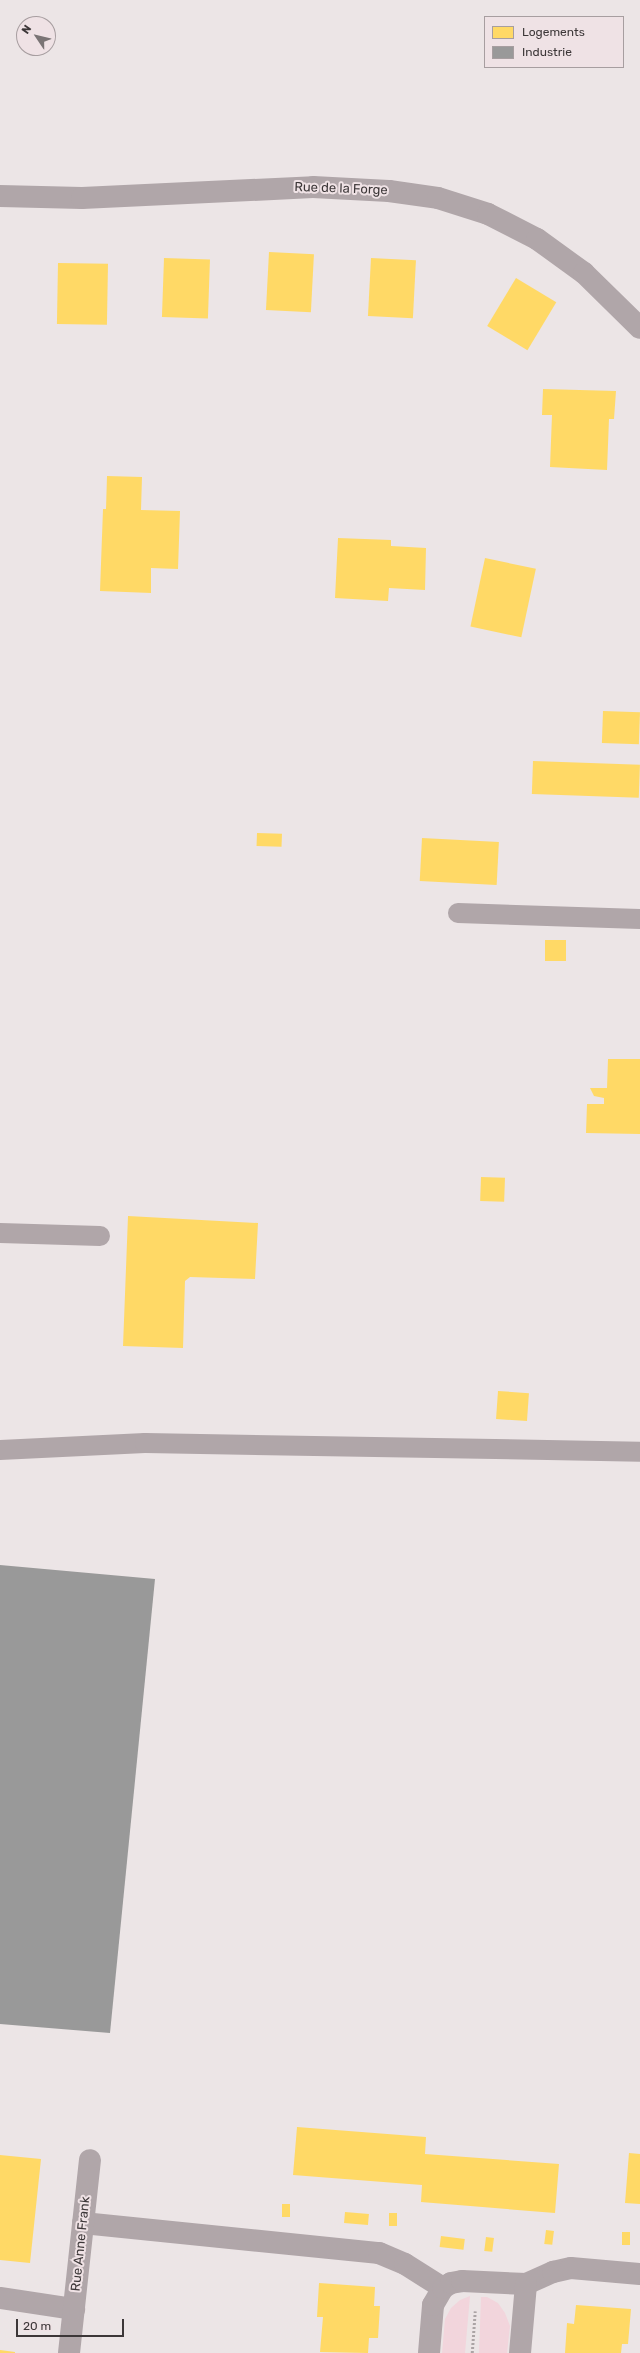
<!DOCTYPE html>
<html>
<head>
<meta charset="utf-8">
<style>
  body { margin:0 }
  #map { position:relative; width:640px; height:2353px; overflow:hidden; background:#ece5e6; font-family:Rubik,sans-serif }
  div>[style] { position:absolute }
  .green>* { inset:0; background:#f2d5dc }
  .homes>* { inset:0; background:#ffd966; transform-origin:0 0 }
  .industry>* { inset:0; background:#999 }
  .path>* { height:2.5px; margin-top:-1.25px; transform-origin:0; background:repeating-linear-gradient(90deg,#aba4a5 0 2px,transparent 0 4px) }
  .service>* { height:20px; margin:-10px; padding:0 10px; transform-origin:10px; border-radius:10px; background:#b0a6a9 }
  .minor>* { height:22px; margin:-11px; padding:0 11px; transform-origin:11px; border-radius:11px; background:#b0a6a9 }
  span { translate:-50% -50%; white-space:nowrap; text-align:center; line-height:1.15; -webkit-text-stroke:4px #efe2e5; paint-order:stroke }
  .street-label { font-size:13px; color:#3c3738 }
  .legend { position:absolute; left:484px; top:16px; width:140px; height:52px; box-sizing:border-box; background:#efe2e5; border:1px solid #a79ea0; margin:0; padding:5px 7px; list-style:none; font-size:12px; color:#3c3738 }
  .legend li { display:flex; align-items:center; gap:8px; height:20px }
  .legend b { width:20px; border:1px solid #a79ea0 }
  .north { position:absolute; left:16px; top:16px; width:40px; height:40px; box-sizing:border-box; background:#efe2e5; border:1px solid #a79ea0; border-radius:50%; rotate:305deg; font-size:11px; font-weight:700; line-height:16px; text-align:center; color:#3c3738 }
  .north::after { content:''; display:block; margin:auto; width:14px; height:18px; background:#7a7475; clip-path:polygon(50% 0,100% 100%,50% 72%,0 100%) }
  .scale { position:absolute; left:16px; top:2319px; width:108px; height:18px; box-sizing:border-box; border:2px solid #3c3738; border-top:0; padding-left:5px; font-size:12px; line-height:14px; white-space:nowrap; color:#3c3738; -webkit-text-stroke:3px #efe2e5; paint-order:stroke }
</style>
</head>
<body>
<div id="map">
  <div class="green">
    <div style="clip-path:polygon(470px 2296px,465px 2353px,442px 2353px,445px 2319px,451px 2308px,460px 2300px)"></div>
    <div style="clip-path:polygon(481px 2297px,487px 2297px,498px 2303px,505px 2313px,510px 2326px,507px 2353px,479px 2353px)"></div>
  </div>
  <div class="homes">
    <div style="left:269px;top:252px;width:45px;height:58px;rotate:3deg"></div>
    <div style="left:164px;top:258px;width:46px;height:59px;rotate:2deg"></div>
    <div style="left:371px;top:258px;width:45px;height:58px;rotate:3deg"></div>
    <div style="left:58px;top:263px;width:50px;height:61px;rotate:1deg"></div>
    <div style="left:516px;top:278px;width:47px;height:56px;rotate:31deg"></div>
    <div style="clip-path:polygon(543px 389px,616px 391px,614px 419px,609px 419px,607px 470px,550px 467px,552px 415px,542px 415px)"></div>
    <div style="clip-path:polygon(107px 476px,142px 477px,141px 510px,180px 511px,178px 569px,151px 568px,151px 593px,100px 591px,103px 509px,106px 509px)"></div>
    <div style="clip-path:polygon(338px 538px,391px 540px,391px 546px,426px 548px,425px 590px,389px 588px,388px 601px,335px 598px)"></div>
    <div style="left:485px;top:558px;width:52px;height:70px;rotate:12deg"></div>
    <div style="left:603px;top:711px;width:37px;height:32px;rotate:2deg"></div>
    <div style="left:533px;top:761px;width:107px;height:33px;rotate:2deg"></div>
    <div style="left:257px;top:833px;width:25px;height:13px;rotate:2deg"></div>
    <div style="left:422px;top:838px;width:77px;height:43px;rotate:3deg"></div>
    <div style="left:545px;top:940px;width:21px;height:21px"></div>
    <div style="clip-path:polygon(608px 1059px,640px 1059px,640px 1134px,586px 1133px,587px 1104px,604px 1104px,604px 1098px,594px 1096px,590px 1088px,607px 1088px)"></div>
    <div style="left:481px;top:1177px;width:24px;height:24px;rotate:2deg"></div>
    <div style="clip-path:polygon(128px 1216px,258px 1223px,255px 1279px,190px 1277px,185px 1281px,183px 1348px,123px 1346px)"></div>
    <div style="left:498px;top:1391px;width:31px;height:28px;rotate:4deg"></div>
    <div style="clip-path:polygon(297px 2127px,426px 2137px,425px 2154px,559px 2164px,555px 2213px,421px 2202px,422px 2185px,293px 2175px)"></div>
    <div style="clip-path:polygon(629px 2153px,640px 2154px,640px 2204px,625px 2203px)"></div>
    <div style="clip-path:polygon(0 2155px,41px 2159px,30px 2263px,0 2260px)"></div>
    <div style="left:282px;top:2204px;width:8px;height:13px"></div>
    <div style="left:345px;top:2212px;width:24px;height:11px;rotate:5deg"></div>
    <div style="left:389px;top:2213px;width:8px;height:13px"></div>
    <div style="left:546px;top:2230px;width:8px;height:14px;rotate:7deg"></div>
    <div style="left:622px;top:2232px;width:8px;height:13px"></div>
    <div style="left:441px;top:2236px;width:24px;height:11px;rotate:7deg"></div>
    <div style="left:486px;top:2237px;width:8px;height:14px;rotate:7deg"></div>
    <div style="clip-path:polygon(319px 2283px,375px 2287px,374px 2306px,380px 2306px,378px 2338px,369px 2338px,368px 2353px,320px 2352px,323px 2317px,317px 2317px)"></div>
    <div style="clip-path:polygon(576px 2305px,631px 2309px,628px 2344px,622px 2344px,621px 2353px,565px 2353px,567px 2323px,574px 2324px)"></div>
    <div style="clip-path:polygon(0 2350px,15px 2352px,15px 2353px,0 2353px)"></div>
  </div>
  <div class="industry">
    <div style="clip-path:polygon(0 1565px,155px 1579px,110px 2033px,0 2024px)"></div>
  </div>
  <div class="path">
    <div style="left:472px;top:2353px;width:42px;rotate:-85.9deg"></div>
  </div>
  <div class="service">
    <div style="left:458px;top:913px;width:182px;rotate:1.9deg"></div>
    <div style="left:0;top:1233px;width:100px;rotate:1.7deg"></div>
    <div style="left:0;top:1450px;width:145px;rotate:-2.8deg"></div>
    <div style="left:145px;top:1443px;width:495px;rotate:1deg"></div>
  </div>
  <div class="minor">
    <div style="left:0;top:196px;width:82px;rotate:1.4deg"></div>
    <div style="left:82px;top:198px;width:231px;rotate:-2.7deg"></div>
    <div style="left:313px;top:187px;width:76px;rotate:3deg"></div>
    <div style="left:389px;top:191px;width:49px;rotate:8.1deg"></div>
    <div style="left:438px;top:198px;width:52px;rotate:17.7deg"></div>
    <div style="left:488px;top:214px;width:55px;rotate:27deg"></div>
    <div style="left:537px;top:239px;width:58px;rotate:35.9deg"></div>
    <div style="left:584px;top:273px;width:78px;rotate:44.5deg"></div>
    <div style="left:83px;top:2223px;width:298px;rotate:5.8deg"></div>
    <div style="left:379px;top:2253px;width:28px;rotate:23deg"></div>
    <div style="left:405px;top:2264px;width:45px;rotate:32.3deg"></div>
    <div style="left:0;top:2298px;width:75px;rotate:8.5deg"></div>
    <div style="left:69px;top:2353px;width:194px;rotate:-83.8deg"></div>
    <div style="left:429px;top:2353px;width:48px;rotate:-85.2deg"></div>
    <div style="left:433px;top:2305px;width:20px;rotate:-60deg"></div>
    <div style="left:443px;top:2288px;width:9px;rotate:-32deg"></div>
    <div style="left:451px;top:2283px;width:11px;rotate:-10deg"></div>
    <div style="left:462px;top:2281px;width:64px;rotate:2.7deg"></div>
    <div style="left:526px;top:2284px;width:30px;rotate:-24deg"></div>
    <div style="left:553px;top:2272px;width:18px;rotate:-13deg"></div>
    <div style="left:571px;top:2268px;width:69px;rotate:5deg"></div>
    <div style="left:520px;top:2353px;width:69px;rotate:-85deg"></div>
  </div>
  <div class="street-label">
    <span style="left:341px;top:189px;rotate:2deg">Rue de la Forge</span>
    <span style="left:81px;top:2244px;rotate:-84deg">Rue Anne Frank</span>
  </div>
  <ul class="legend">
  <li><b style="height:11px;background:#ffd966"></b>Logements</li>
  <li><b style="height:11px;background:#999"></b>Industrie</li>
  </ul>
  <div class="north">N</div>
  <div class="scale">20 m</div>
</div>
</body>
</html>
